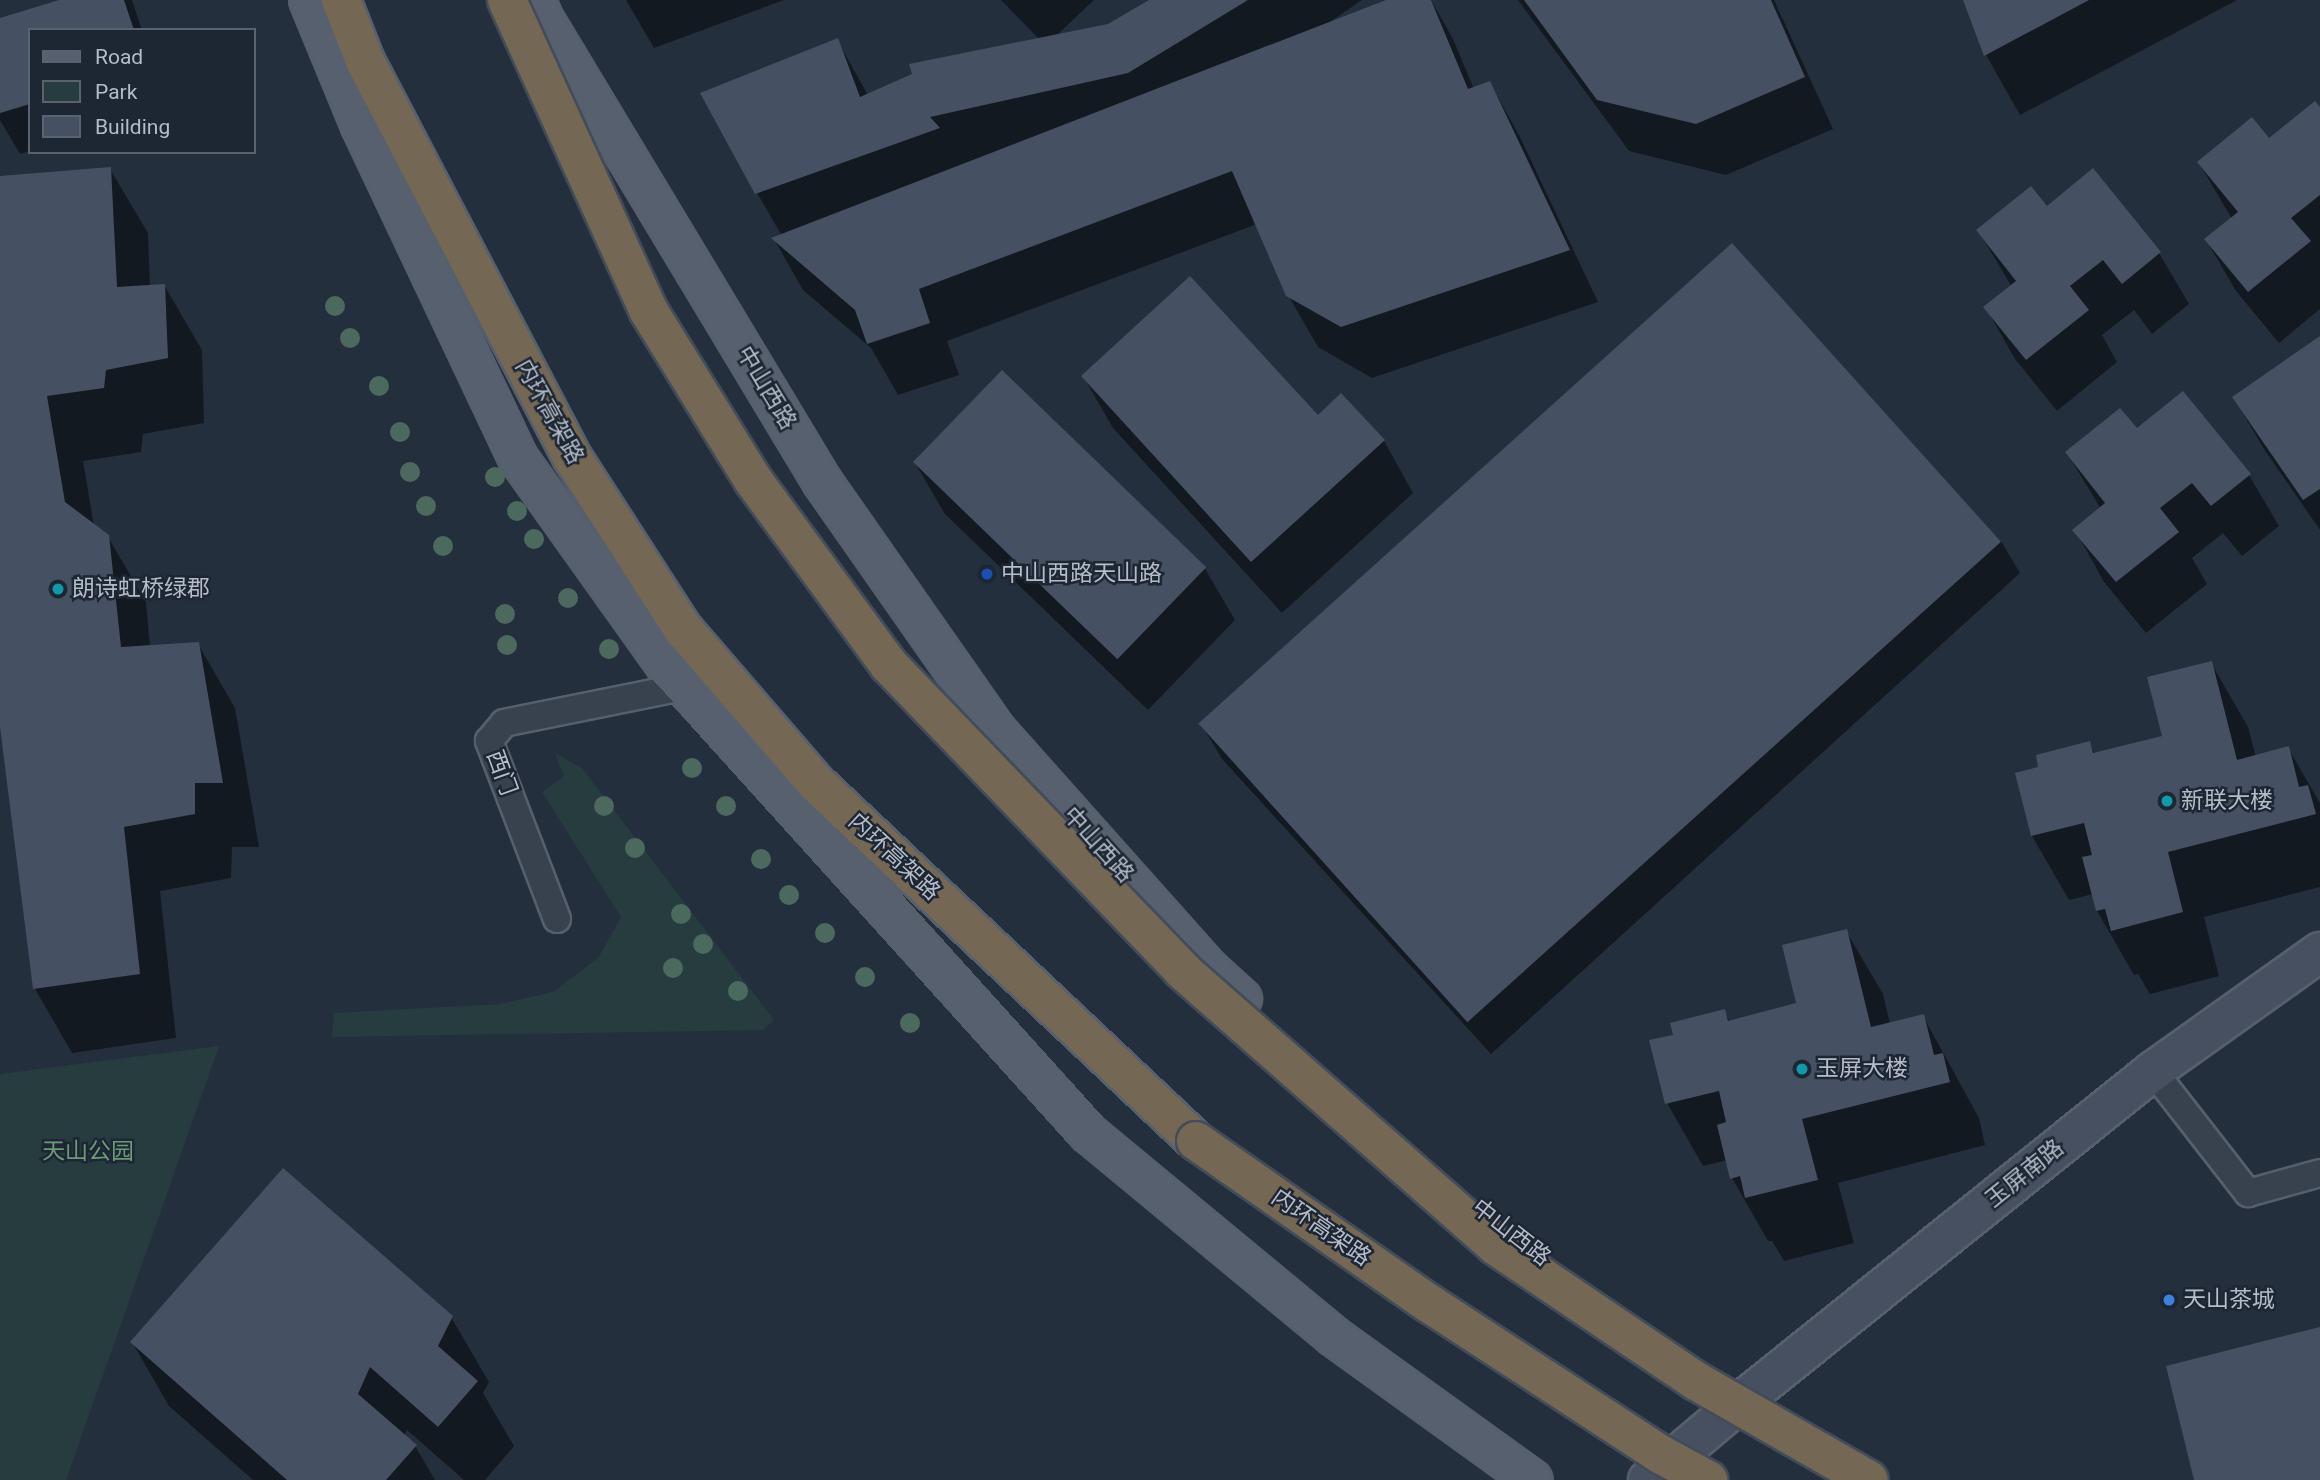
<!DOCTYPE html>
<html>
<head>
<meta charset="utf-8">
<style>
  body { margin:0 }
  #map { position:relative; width:2320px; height:1480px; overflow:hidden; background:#242f3e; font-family:Roboto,"Noto Sans SC",sans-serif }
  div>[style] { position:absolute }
  .green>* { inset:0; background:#263c3f }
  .shadow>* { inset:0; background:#0007 }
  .building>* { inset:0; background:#455162; transform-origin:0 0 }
  .roads { filter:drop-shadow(2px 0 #565f6c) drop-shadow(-2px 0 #565f6c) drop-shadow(0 2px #565f6c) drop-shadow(0 -2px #565f6c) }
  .lane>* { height:26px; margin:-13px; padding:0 13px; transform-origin:13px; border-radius:13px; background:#38414e }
  .secondary>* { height:38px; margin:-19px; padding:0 19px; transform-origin:19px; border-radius:19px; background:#465061 }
  .primary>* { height:38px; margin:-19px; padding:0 19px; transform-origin:19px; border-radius:19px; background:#56606e }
  .highway>* { height:38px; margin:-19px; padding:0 19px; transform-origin:19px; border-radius:19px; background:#746855 }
  .bridges { filter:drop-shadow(2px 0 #434c59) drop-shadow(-2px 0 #434c59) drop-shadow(0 2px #434c59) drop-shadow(0 -2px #434c59) }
  .highway-bridge>* { height:38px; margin:-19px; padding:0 19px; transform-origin:19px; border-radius:19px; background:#746855 }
  .trees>* { width:20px; height:20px; margin:-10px; border-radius:50%; background:#4b6a5d }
  .dots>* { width:19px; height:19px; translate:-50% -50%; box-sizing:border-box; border:4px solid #1d2633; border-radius:50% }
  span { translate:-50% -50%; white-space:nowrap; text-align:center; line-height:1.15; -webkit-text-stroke:5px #1d2633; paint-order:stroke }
  .street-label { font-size:23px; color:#b4bcc9 }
  .poi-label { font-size:23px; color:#b4bcc9 }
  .left { translate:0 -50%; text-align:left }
  .park-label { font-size:23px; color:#6b9a76 }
  .legend { position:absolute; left:28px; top:28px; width:228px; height:126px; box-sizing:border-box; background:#1d2633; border:2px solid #59626f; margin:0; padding:9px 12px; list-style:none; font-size:21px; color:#b4bcc9 }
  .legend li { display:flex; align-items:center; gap:14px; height:35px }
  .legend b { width:35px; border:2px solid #59626f }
</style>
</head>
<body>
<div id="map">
  <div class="green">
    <div style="clip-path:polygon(555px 753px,582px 768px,774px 1020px,763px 1030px,332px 1037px,334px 1013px,500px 1004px,553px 992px,598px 958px,621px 917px,542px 792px,564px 776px)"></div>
    <div style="clip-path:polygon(219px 1046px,66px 1480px,0 1480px,0 1074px)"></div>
  </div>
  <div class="shadow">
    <div style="clip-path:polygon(65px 0,132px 0,142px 30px,30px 30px,30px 151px,20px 154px,0 120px,0 19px)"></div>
    <div style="clip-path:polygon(626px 0,784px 0,654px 48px)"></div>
    <div style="clip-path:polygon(1001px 0,1094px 0,1056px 36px,1109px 26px,1152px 0,1362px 0,1324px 26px,1390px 0,1431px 0,1453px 39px,1474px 89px,1490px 83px,1519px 135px,1598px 302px,1372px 378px,1318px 347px,1288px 295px,1257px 224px,947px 341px,959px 375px,898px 395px,871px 348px,803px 290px,774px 239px,782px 236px,757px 193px,837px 40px,868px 95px,1040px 40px)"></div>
    <div style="clip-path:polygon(1518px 0,1774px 0,1833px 129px,1726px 175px,1629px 151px)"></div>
    <div style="clip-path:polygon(1965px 0,2237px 0,2020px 115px,1986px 55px)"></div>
    <div style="clip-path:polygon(2320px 110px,2320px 309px,2279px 343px,2236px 291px,2206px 240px,2232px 219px,2199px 163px,2269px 140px)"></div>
    <div style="clip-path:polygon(110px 169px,148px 233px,150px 286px,164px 285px,202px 350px,204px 423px,143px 434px,141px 452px,83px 461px,94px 526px,108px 537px,146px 602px,150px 647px,198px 644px,235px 708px,259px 847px,232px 847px,231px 878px,160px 891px,176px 1038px,72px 1053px,35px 989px,0 713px,0 178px)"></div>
    <div style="clip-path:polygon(2046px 208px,2159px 253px,2189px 304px,2152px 334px,2134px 310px,2102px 335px,2117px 362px,2057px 411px,2015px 359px,1986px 308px,2012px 287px,1978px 230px)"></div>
    <div style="clip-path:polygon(2320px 338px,2320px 530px,2264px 449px,2234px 398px)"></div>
    <div style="clip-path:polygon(1083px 376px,1318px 418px,1384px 441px,1413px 493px,1282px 613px,1113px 428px)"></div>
    <div style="clip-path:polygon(2136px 430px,2249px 475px,2279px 526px,2242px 556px,2223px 533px,2192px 558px,2207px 584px,2146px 633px,2104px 582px,2075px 530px,2101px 509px,2067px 453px)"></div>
    <div style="clip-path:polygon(915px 463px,1205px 569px,1235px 620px,1148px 710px,945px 514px)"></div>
    <div style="clip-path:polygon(2001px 541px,2020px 573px,1491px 1054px,1222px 759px,1203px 727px)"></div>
    <div style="clip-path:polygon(2211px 663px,2248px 727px,2256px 757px,2288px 748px,2320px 803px,2320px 887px,2204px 917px,2219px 976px,2150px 994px,2138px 974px,2134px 975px,2097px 911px,2093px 894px,2069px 900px,2032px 836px,2017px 774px,2040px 768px,2089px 743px,2095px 754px,2164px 737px)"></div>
    <div style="clip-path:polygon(1846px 931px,1883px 994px,1890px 1024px,1923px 1016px,1979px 1118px,1985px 1145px,1838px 1183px,1854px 1243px,1784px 1261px,1772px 1241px,1768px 1241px,1732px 1178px,1728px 1160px,1703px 1166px,1667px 1103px,1675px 1036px,1724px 1011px,1730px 1022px,1798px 1005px)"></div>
    <div style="clip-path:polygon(451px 1317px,489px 1382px,483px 1393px,514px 1446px,485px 1480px,464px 1480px,407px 1430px,404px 1436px,415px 1446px,435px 1480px,253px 1480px,169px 1406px,132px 1342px)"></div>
  </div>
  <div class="building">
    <div style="clip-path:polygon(59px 0,124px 0,134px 30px,30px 30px,30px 104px,0 113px,0 18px)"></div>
    <div style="clip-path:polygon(1149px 0,1248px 0,1128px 73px,930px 117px,940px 128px,755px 194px,700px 93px,838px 38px,860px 97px,912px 74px,909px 64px,1108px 24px)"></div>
    <div style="clip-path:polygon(1386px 0,1431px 0,1468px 89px,1490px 81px,1570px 250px,1341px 327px,1286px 296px,1232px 171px,919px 289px,930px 323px,867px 344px,855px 310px,771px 238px)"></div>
    <div style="clip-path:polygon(1524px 0,1771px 0,1805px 77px,1696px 124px,1597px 100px)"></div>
    <div style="clip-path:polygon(1963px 0,2089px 0,1984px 56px)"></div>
    <div style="clip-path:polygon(2315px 101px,2320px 107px,2320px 195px,2291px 218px,2311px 241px,2248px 292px,2204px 239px,2238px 212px,2197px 162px,2252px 117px,2269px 138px)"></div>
    <div style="clip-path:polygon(111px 167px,117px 287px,165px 284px,168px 358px,106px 370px,104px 388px,47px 396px,65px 502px,109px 535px,121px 647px,199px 642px,223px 783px,195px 783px,195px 814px,124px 827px,140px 974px,33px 989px,0 727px,0 176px)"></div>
    <div style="clip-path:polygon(2093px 168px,2161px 252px,2122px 284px,2103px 260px,2070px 286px,2089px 310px,2026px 360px,1983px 307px,2016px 281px,1976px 230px,2031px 186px,2047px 206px)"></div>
    <div style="left:1732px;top:243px;width:402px;height:718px;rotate:48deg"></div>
    <div style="clip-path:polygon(1190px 276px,1318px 415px,1341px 393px,1385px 440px,1251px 562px,1081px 376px)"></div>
    <div style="clip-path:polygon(2320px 336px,2320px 489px,2303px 500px,2232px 397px)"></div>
    <div style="left:1002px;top:370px;width:284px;height:128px;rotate:44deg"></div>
    <div style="clip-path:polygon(2183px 391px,2251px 474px,2211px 506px,2192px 483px,2160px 508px,2179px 532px,2116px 582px,2072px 530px,2105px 503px,2065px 452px,2120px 408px,2137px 428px)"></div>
    <div style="clip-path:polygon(2212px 661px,2237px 760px,2289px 746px,2299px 787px,2308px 785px,2316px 814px,2168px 852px,2183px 912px,2111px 931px,2105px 909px,2096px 911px,2082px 857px,2092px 855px,2084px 823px,2031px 836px,2015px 773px,2038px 767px,2036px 755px,2090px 741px,2093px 753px,2162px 736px,2147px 677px)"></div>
    <div style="clip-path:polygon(1847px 929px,1871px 1027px,1924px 1014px,1934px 1055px,1943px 1053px,1950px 1082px,1802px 1119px,1818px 1180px,1745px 1198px,1740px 1176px,1730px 1179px,1717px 1125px,1726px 1122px,1719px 1091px,1665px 1104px,1649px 1040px,1673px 1035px,1670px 1023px,1725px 1009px,1728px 1021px,1796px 1003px,1782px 945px)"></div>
    <div style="clip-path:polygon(283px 1168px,453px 1316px,438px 1346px,478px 1381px,438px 1427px,370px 1367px,358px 1394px,417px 1445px,386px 1480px,287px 1480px,130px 1342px)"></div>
    <div style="clip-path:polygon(2320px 1327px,2320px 1480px,2194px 1480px,2166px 1366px)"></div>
  </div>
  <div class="roads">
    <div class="lane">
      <div style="left:557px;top:919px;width:191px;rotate:-110.9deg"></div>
      <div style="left:489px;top:741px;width:23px;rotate:-50deg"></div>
      <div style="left:504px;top:723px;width:183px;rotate:-11.4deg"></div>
      <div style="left:2153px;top:1071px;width:155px;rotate:52.1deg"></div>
      <div style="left:2248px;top:1193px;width:75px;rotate:-15.5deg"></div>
    </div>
    <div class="secondary">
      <div style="left:1648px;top:1480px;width:116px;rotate:-40.1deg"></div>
      <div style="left:1737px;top:1405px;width:533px;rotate:-38.76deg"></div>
      <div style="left:2153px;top:1071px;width:205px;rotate:-35.5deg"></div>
    </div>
    <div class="primary">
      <div style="left:309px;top:0;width:136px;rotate:67.6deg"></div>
      <div style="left:361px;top:126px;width:367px;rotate:64.7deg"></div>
      <div style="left:518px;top:458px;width:258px;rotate:54.5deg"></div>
      <div style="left:668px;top:668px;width:627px;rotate:47.91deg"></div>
      <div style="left:1088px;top:1133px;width:318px;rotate:39.6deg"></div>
      <div style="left:1333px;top:1336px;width:246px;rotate:35.8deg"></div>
      <div style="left:536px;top:0;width:19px;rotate:69deg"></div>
      <div style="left:543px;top:18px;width:543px;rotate:58.95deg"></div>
      <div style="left:823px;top:483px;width:300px;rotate:55deg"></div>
      <div style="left:995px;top:729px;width:320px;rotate:48.3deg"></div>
      <div style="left:1208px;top:968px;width:46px;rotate:42.4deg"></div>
    </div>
    <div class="highway">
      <div style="left:341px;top:0;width:66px;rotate:68.5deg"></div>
      <div style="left:365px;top:61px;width:447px;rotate:62.4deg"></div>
      <div style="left:572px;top:457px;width:205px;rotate:57.2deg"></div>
      <div style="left:683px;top:629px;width:205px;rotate:49.2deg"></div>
      <div style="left:817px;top:784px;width:521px;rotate:43.29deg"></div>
    </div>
  </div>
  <div class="bridges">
    <div class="highway-bridge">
      <div style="left:507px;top:0;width:341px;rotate:65.5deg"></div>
      <div style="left:648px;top:310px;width:200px;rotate:58.3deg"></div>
      <div style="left:753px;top:480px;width:230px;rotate:53.7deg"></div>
      <div style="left:889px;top:665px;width:423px;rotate:46.1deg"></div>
      <div style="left:1182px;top:970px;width:418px;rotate:41.3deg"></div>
      <div style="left:1496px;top:1246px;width:241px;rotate:34deg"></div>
      <div style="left:1696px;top:1381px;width:199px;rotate:29.8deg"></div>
      <div style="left:1196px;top:1141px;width:285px;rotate:34.9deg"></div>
      <div style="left:1430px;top:1304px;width:275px;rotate:33.1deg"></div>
      <div style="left:1660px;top:1454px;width:55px;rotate:28.4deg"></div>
    </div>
  </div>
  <div class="trees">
    <div style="left:335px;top:306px"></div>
    <div style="left:350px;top:338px"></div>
    <div style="left:379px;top:386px"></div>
    <div style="left:400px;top:432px"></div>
    <div style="left:410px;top:472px"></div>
    <div style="left:495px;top:477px"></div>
    <div style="left:426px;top:506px"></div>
    <div style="left:517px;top:511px"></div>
    <div style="left:534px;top:539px"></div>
    <div style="left:443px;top:546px"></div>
    <div style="left:568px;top:598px"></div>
    <div style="left:505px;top:614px"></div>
    <div style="left:507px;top:645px"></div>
    <div style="left:609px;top:649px"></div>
    <div style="left:692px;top:768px"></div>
    <div style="left:604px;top:806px"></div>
    <div style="left:726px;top:806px"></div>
    <div style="left:635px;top:848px"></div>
    <div style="left:761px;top:859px"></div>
    <div style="left:789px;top:895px"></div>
    <div style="left:681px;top:914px"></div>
    <div style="left:825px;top:933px"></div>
    <div style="left:703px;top:944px"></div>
    <div style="left:673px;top:968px"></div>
    <div style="left:865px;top:977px"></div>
    <div style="left:738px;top:991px"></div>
    <div style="left:910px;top:1023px"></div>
  </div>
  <div class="dots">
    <div style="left:987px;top:574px;background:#1a4fb4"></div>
    <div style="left:58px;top:589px;background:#0f9aa8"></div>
    <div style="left:2167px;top:801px;background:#0f9aa8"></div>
    <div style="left:1802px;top:1069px;background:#0f9aa8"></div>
    <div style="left:2169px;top:1300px;background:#3f7fe0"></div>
  </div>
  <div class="street-label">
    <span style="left:766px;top:388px;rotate:59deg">中山西路</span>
    <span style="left:549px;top:412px;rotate:61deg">内环高架路</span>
    <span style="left:501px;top:773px;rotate:70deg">西门</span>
    <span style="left:1098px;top:845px;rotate:48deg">中山西路</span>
    <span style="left:894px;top:857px;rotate:43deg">内环高架路</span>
    <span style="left:2025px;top:1174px;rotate:-39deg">玉屏南路</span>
    <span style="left:1321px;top:1228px;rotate:35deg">内环高架路</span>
    <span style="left:1511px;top:1233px;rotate:38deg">中山西路</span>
  </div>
  <div class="poi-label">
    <span class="left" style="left:1001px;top:574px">中山西路天山路</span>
    <span class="left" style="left:72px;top:589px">朗诗虹桥绿郡</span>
    <span class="left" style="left:2181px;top:801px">新联大楼</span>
    <span class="left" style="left:1816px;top:1069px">玉屏大楼</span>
    <span class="left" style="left:2183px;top:1300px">天山茶城</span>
  </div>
  <div class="park-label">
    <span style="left:88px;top:1152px">天山公园</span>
  </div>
  <ul class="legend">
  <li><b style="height:9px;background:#56606e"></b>Road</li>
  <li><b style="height:19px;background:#263c3f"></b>Park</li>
  <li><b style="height:19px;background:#455162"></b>Building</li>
  </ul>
</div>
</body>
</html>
